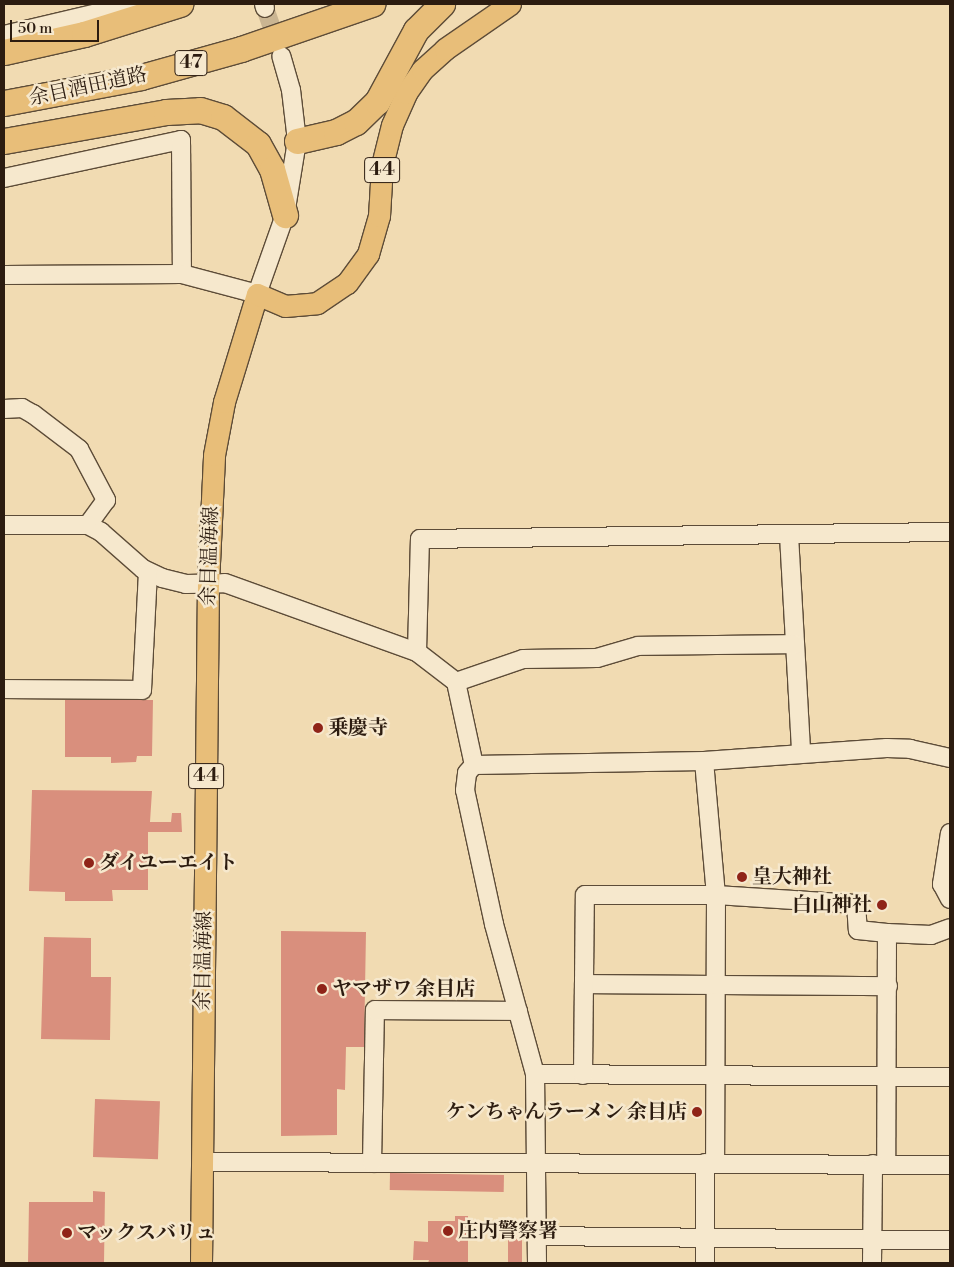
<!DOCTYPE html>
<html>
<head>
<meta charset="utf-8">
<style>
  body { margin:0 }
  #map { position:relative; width:954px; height:1267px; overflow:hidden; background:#f1dbb2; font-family:"Libre Bodoni","Noto Serif JP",serif }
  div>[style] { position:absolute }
  .building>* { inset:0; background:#d98f7d; transform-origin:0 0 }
  .minor-tunnel>* { height:18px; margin-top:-9px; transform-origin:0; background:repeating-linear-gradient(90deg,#cab592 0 18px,transparent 0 27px) }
  .roads { filter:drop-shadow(1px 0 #5d4c38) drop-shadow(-1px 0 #5d4c38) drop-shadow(0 1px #5d4c38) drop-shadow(0 -1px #5d4c38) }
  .minor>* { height:18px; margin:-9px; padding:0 9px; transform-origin:9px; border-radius:9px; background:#f6e8cd }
  .major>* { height:21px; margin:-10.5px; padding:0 10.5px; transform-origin:10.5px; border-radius:10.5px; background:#e8be79 }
  .highway>* { height:25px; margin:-12.5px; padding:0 12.5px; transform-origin:12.5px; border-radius:12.5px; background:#e8be79 }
  .dots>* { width:14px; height:14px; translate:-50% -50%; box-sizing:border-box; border:2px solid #f6e8cd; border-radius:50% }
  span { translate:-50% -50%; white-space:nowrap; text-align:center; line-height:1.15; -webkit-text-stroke:5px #f6e8cd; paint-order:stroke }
  .shield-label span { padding:1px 4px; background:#f6e8cd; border:1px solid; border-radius:4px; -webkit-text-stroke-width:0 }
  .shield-label { font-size:19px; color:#2c1c10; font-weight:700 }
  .street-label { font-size:20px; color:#2c1c10 }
  .poi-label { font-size:20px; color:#2c1c10; font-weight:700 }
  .left { translate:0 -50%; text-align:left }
  .right { translate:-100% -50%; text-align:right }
  .frame { position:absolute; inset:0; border:5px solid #2c1c10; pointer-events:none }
  .scale { position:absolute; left:10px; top:20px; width:89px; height:22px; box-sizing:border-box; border:2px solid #2c1c10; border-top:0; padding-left:6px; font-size:15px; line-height:18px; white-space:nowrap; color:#2c1c10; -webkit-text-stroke:4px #f6e8cd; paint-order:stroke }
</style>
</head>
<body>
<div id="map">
  <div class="building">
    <div style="clip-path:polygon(65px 700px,153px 700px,152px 756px,137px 756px,136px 762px,111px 763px,111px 757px,65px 757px)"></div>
    <div style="clip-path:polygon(32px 790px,152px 791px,150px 822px,171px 822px,172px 813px,181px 813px,182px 832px,148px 832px,148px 890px,112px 890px,113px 901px,65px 901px,65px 892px,29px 891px)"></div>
    <div style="clip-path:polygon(281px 931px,366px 932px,364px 1047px,346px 1047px,345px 1090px,337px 1089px,337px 1135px,281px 1136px)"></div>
    <div style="clip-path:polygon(44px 937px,91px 938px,91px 977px,111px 977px,110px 1040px,41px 1039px)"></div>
    <div style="left:95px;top:1099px;width:65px;height:58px;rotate:2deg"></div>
    <div style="left:390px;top:1173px;width:114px;height:17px;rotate:1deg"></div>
    <div style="clip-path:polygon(93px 1191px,105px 1192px,104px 1263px,28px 1263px,29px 1202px,93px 1202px)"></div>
    <div style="clip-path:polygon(455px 1216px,468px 1216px,468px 1263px,428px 1263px,429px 1260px,413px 1260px,414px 1241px,428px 1242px,428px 1221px,455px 1221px)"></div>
    <div style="left:508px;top:1228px;width:14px;height:35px"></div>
  </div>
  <div class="minor-tunnel">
    <div style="left:265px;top:8px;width:42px;rotate:70.7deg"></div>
  </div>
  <div class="roads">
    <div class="minor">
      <div style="left:264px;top:4px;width:4px;rotate:76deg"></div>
      <div style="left:4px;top:35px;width:135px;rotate:-13.3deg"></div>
      <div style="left:4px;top:178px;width:181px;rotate:-12.1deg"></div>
      <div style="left:181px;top:140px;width:134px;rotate:89.6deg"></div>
      <div style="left:4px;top:275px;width:178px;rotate:-0.3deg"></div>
      <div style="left:182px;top:274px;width:78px;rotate:14.9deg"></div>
      <div style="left:257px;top:294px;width:84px;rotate:-70.5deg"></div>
      <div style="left:285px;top:215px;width:75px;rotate:-80.8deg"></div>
      <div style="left:297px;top:141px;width:51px;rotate:-96.7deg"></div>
      <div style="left:291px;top:90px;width:35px;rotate:-106deg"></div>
      <div style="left:4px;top:409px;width:18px;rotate:-3deg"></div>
      <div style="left:22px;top:408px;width:13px;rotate:29deg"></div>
      <div style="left:33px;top:414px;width:58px;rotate:37.3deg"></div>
      <div style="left:79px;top:449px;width:58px;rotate:62.1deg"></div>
      <div style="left:106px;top:500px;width:31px;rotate:126deg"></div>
      <div style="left:4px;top:525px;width:84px"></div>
      <div style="left:88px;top:525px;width:15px;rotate:28deg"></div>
      <div style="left:101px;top:532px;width:56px;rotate:41.4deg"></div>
      <div style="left:143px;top:569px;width:21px;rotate:25deg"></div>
      <div style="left:162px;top:578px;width:25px;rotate:14deg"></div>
      <div style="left:186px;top:584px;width:39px;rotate:-1deg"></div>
      <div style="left:225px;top:583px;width:204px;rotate:19.8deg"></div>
      <div style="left:417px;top:652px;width:49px;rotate:37.6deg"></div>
      <div style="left:456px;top:682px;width:85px;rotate:77.8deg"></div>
      <div style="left:789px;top:535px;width:218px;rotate:86.8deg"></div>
      <div style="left:417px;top:652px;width:113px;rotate:-88.5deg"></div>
      <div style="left:420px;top:539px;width:530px;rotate:-0.76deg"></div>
      <div style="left:456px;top:682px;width:71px;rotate:-18.9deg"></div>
      <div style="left:523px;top:659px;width:74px;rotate:-0.8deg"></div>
      <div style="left:597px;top:658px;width:43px;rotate:-16.3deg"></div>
      <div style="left:638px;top:646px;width:157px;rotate:-0.7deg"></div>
      <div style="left:4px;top:689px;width:138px;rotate:0.4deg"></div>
      <div style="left:142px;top:690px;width:118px;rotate:-87.1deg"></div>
      <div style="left:704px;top:761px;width:135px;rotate:84.9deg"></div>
      <div style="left:716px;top:895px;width:268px;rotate:90.2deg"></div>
      <div style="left:950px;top:833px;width:52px;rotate:98.9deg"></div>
      <div style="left:942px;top:884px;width:17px;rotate:62deg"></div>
      <div style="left:887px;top:933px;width:44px;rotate:2.6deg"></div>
      <div style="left:931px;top:935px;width:20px;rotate:-20deg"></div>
      <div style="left:584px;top:984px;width:304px;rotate:0.4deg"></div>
      <div style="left:535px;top:1074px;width:415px;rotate:0.4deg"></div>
      <div style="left:583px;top:1075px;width:180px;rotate:-89.4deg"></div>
      <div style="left:585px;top:895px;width:131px"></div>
      <div style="left:716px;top:895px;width:140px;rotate:3.7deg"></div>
      <div style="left:856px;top:904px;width:26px;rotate:86deg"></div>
      <div style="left:858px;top:930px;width:29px;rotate:6deg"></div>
      <div style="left:887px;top:933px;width:231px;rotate:90.2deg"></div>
      <div style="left:202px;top:1162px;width:748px;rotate:0.23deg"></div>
      <div style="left:372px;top:1163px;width:153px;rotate:-88.9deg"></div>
      <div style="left:375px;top:1010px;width:143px;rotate:0.4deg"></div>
      <div style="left:536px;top:1236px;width:414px;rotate:0.6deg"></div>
      <div style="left:537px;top:1263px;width:189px;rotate:-90.6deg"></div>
      <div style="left:535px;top:1074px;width:156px;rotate:-105.3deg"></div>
      <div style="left:494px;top:924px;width:137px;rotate:-102.2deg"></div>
      <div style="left:465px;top:790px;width:17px;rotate:-83deg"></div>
      <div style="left:467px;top:773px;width:11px;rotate:-49deg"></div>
      <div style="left:474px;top:765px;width:230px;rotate:-1deg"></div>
      <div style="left:704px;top:761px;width:183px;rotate:-4.1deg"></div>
      <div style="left:887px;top:748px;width:23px;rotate:2deg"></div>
      <div style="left:910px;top:749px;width:41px;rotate:12.7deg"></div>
      <div style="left:705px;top:1263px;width:100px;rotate:-90deg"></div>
      <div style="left:872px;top:1263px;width:99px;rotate:-89.4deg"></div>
    </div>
    <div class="major">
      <div style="left:201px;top:1263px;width:679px;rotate:-89.41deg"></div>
      <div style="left:208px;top:584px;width:129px;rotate:-87.3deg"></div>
      <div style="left:214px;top:455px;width:54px;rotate:-79.3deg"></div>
      <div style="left:224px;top:402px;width:113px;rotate:-73deg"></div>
      <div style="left:257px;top:294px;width:30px;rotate:23deg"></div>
      <div style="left:285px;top:306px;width:32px;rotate:-5deg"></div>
      <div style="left:317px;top:303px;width:36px;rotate:-34deg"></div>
      <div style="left:347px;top:283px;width:36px;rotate:-54deg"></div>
      <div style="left:368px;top:254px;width:40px;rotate:-74deg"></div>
      <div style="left:379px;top:216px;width:51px;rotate:-86.6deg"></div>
      <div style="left:382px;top:165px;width:41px;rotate:-76deg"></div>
      <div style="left:392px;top:125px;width:35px;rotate:-66deg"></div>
      <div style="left:406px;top:93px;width:28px;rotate:-55deg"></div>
      <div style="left:422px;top:70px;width:31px;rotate:-42deg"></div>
      <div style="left:445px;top:49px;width:79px;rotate:-34.7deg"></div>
    </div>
    <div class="highway">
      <div style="left:4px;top:52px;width:82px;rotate:-12.7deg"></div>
      <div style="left:84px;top:34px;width:101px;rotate:-17.4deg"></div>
      <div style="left:4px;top:103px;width:139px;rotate:-10.7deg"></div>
      <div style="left:141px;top:77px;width:104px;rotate:-15.6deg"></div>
      <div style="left:241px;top:49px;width:139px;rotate:-19deg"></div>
      <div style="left:4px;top:141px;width:165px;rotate:-10.1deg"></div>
      <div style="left:166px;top:112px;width:34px;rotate:-3deg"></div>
      <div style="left:200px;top:110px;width:24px;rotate:17deg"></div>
      <div style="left:223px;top:117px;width:44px;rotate:37.6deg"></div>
      <div style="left:258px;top:144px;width:29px;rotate:61deg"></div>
      <div style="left:272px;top:169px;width:48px;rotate:74.2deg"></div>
      <div style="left:297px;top:141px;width:40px;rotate:-13deg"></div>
      <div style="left:336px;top:132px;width:22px;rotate:-27deg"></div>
      <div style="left:356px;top:122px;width:29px;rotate:-44deg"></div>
      <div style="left:377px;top:102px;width:82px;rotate:-61.6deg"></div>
      <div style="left:416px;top:30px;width:37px;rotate:-45deg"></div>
    </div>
  </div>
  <div class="dots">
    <div style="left:318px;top:728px;background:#8f2418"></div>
    <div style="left:89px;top:863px;background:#8f2418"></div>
    <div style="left:742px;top:877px;background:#8f2418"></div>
    <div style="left:882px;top:905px;background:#8f2418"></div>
    <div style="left:322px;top:989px;background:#8f2418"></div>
    <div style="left:697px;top:1112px;background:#8f2418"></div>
    <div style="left:448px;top:1231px;background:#8f2418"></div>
    <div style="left:67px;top:1233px;background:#8f2418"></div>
  </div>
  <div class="shield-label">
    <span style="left:191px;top:63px">47</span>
    <span style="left:382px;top:170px">44</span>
    <span style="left:206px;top:776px">44</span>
  </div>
  <div class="street-label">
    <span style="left:88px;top:87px;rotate:-12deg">余目酒田道路</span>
    <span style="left:210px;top:556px;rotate:-88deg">余目温海線</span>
    <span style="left:204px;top:961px;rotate:-89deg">余目温海線</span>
  </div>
  <div class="poi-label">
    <span class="left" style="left:328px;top:728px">乗慶寺</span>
    <span class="left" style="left:99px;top:863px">ダイユーエイト</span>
    <span class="left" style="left:752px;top:877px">皇大神社</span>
    <span class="right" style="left:872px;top:905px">白山神社</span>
    <span class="left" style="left:332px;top:989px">ヤマザワ 余目店</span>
    <span class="right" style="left:687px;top:1112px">ケンちゃんラーメン 余目店</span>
    <span class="left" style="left:458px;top:1231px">庄内警察署</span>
    <span class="left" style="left:77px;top:1233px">マックスバリュ</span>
  </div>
  <div class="frame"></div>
  <div class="scale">50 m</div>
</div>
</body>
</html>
